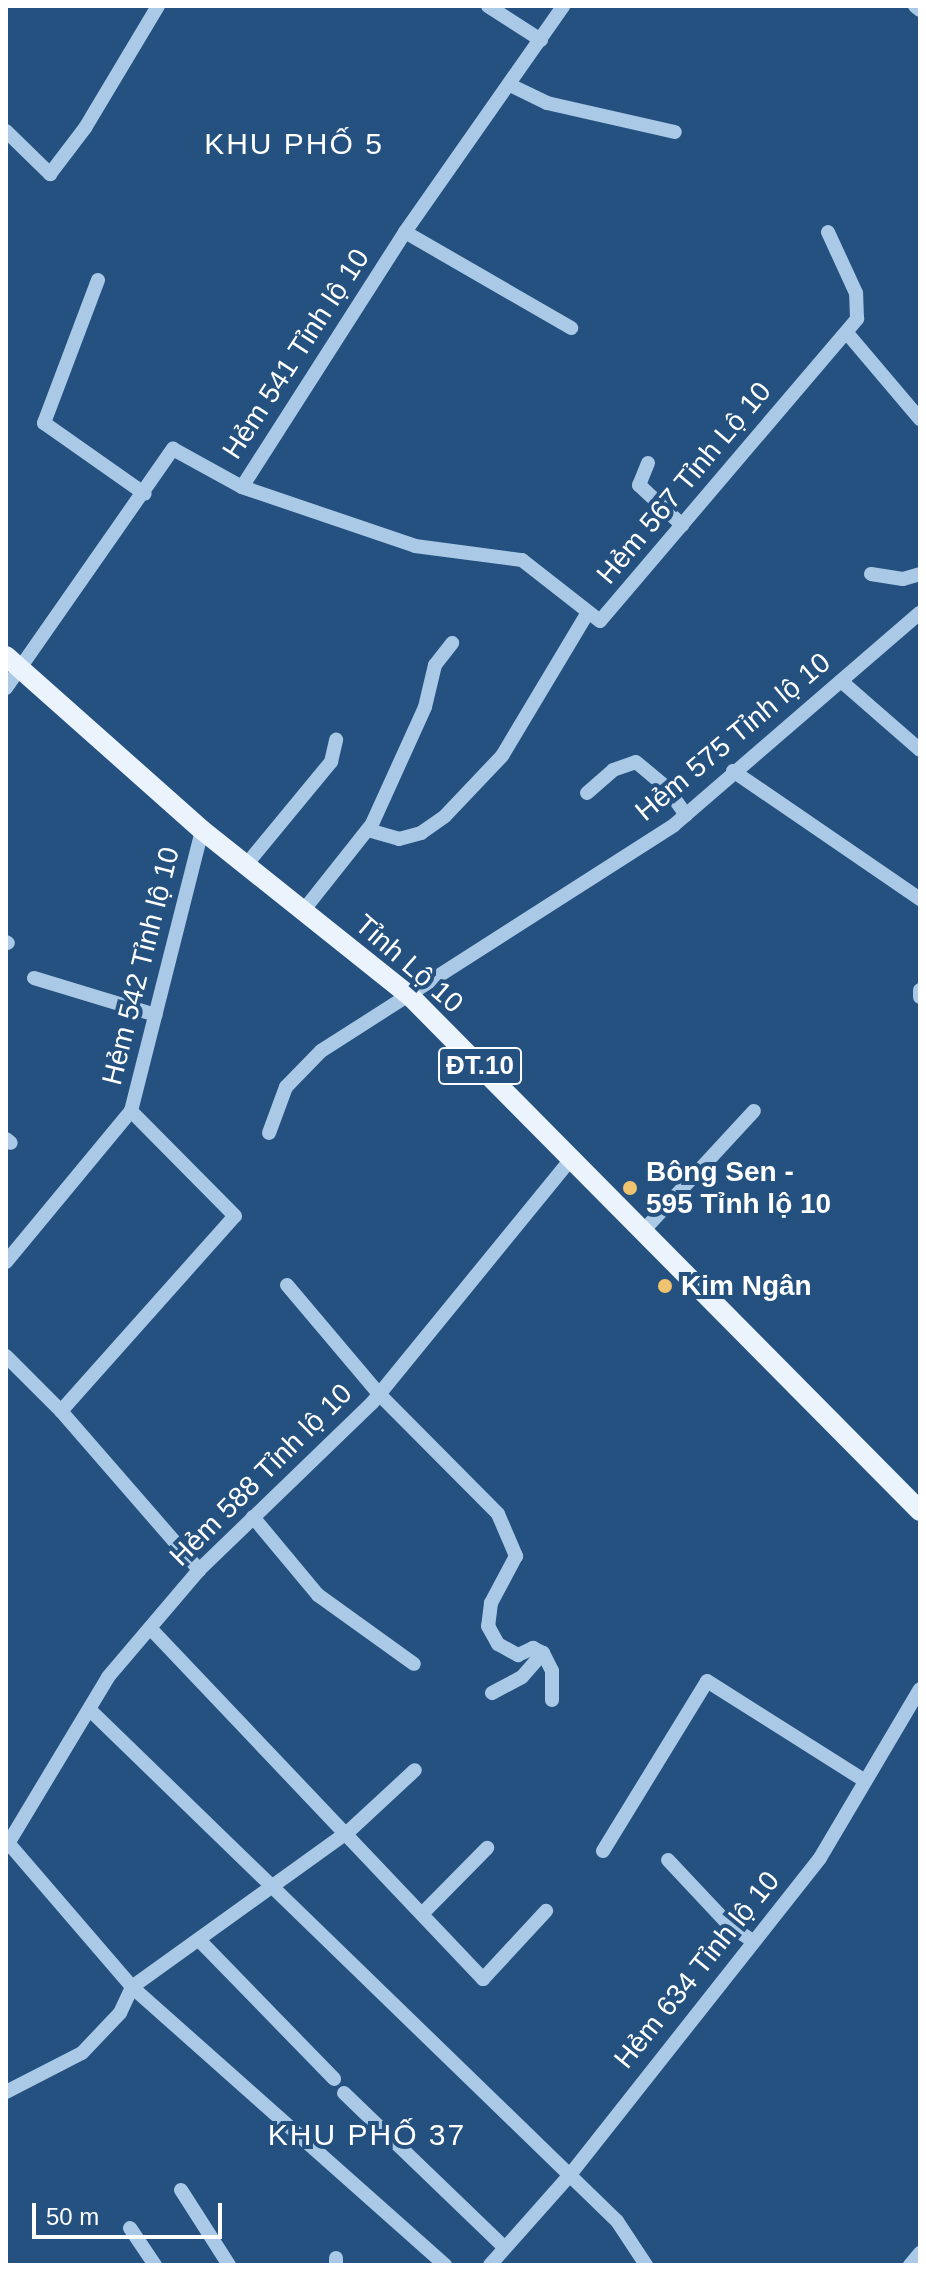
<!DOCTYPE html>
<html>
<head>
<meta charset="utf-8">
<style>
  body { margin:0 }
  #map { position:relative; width:926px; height:2271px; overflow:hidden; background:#24517f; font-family:Arial,sans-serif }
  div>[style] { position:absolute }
  .minor>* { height:14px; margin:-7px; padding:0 7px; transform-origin:7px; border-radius:7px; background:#aac9e6 }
  .major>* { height:20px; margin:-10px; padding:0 10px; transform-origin:10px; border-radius:10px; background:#ebf3fd }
  .dots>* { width:22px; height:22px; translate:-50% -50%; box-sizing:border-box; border:4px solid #24517f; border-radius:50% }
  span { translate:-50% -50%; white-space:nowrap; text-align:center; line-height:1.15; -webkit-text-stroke:8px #24517f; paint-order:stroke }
  .shield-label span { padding:2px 6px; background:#24517f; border:2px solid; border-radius:6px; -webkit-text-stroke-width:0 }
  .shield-label { font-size:26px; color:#fff; font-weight:700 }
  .street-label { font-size:28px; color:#fff }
  .poi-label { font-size:28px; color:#fff; font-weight:700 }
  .left { translate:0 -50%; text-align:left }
  .neighbourhood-label { font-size:30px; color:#fff; letter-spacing:2px }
  .frame { position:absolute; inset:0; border:8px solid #fff; pointer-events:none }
  .scale { position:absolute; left:32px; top:2203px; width:190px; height:36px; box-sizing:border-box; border:4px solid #fff; border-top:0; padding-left:10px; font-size:24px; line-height:28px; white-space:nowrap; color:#fff; -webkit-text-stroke:6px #24517f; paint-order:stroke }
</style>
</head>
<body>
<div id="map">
  <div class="minor">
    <div style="left:488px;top:6px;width:63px;rotate:32.7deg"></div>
    <div style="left:915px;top:6px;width:6px;rotate:39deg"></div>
    <div style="left:510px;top:85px;width:41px;rotate:25.9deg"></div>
    <div style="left:547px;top:103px;width:131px;rotate:12.8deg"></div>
    <div style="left:6px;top:131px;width:62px;rotate:44.3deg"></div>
    <div style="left:50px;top:174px;width:58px;rotate:-52.7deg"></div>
    <div style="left:85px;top:128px;width:142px;rotate:-59.1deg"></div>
    <div style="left:405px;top:232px;width:192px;rotate:30deg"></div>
    <div style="left:98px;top:280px;width:153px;rotate:110.7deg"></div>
    <div style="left:44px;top:423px;width:123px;rotate:35.1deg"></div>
    <div style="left:847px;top:333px;width:113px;rotate:49.7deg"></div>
    <div style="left:648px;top:463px;width:24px;rotate:112deg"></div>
    <div style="left:639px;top:485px;width:59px;rotate:42.9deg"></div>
    <div style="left:242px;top:487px;width:183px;rotate:18.8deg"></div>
    <div style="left:415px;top:546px;width:108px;rotate:7.5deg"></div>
    <div style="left:522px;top:560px;width:99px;rotate:38deg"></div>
    <div style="left:600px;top:621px;width:397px;rotate:-49.6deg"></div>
    <div style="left:857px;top:319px;width:26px;rotate:-92deg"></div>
    <div style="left:856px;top:293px;width:67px;rotate:-114.7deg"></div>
    <div style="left:871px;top:574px;width:32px;rotate:9deg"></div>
    <div style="left:903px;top:579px;width:18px;rotate:-16deg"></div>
    <div style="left:841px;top:681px;width:105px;rotate:41.1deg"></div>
    <div style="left:6px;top:688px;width:292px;rotate:-55.1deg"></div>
    <div style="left:173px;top:449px;width:79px;rotate:28.8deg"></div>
    <div style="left:242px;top:487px;width:303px;rotate:-57.4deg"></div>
    <div style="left:405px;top:232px;width:276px;rotate:-55deg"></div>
    <div style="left:733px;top:771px;width:227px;rotate:34.4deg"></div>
    <div style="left:587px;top:793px;width:35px;rotate:-41deg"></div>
    <div style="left:613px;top:770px;width:24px;rotate:-19deg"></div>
    <div style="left:636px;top:762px;width:40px;rotate:40deg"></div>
    <div style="left:667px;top:788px;width:33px;rotate:55deg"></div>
    <div style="left:368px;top:830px;width:32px;rotate:16deg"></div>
    <div style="left:399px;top:839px;width:23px;rotate:-15deg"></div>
    <div style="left:421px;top:833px;width:29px;rotate:-35deg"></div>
    <div style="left:445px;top:816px;width:83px;rotate:-46.5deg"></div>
    <div style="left:502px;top:756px;width:165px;rotate:-59.1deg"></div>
    <div style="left:246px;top:865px;width:134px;rotate:-50.5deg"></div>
    <div style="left:331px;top:762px;width:23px;rotate:-77deg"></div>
    <div style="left:303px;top:911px;width:111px;rotate:-51.6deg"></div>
    <div style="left:372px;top:824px;width:128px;rotate:-65.6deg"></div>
    <div style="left:425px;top:707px;width:43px;rotate:-76.6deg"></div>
    <div style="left:435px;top:665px;width:28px;rotate:-52deg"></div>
    <div style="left:6px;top:942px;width:2px;rotate:27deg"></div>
    <div style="left:34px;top:978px;width:127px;rotate:16.9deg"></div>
    <div style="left:920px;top:990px;width:7px;rotate:90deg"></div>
    <div style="left:269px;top:1133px;width:49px;rotate:-69.7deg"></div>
    <div style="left:286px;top:1087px;width:50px;rotate:-45.8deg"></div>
    <div style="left:321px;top:1051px;width:419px;rotate:-32.6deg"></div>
    <div style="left:674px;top:825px;width:325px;rotate:-40.8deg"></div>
    <div style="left:6px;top:1139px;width:6px;rotate:39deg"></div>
    <div style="left:644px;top:1230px;width:162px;rotate:-47.3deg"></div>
    <div style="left:6px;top:1262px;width:196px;rotate:-50.4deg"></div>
    <div style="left:131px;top:1111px;width:290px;rotate:-75.8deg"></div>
    <div style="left:287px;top:1285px;width:143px;rotate:49.8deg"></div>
    <div style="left:379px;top:1394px;width:169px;rotate:45.2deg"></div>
    <div style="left:498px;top:1514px;width:46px;rotate:66.8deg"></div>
    <div style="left:516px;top:1556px;width:53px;rotate:118deg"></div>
    <div style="left:491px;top:1603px;width:23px;rotate:97deg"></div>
    <div style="left:488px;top:1626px;width:21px;rotate:61deg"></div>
    <div style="left:498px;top:1644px;width:23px;rotate:29deg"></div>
    <div style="left:518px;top:1655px;width:17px;rotate:-25deg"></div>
    <div style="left:533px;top:1648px;width:11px;rotate:27deg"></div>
    <div style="left:543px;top:1653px;width:20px;rotate:63deg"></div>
    <div style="left:552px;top:1671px;width:29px;rotate:90deg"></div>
    <div style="left:6px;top:1356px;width:78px;rotate:45deg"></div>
    <div style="left:61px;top:1411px;width:211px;rotate:49deg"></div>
    <div style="left:61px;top:1411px;width:261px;rotate:-48.3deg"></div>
    <div style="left:235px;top:1216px;width:148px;rotate:-134.7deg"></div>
    <div style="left:253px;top:1517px;width:102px;rotate:50.2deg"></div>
    <div style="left:318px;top:1595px;width:118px;rotate:35.7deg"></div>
    <div style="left:150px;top:1628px;width:484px;rotate:46.5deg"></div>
    <div style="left:483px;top:1979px;width:93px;rotate:-47.2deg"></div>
    <div style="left:492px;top:1693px;width:34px;rotate:-28deg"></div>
    <div style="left:522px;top:1677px;width:32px;rotate:-49deg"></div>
    <div style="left:90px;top:1710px;width:734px;rotate:44.12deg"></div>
    <div style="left:617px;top:2221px;width:53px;rotate:56.6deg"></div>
    <div style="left:10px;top:1845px;width:187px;rotate:49.3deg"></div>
    <div style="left:132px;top:1987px;width:419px;rotate:41.6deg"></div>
    <div style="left:6px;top:1847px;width:198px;rotate:-59deg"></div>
    <div style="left:108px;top:1677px;width:140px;rotate:-49.6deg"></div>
    <div style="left:199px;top:1570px;width:240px;rotate:-44deg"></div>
    <div style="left:372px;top:1403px;width:316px;rotate:-50.8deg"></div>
    <div style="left:603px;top:1851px;width:199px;rotate:-58.5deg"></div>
    <div style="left:707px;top:1681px;width:187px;rotate:32.3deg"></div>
    <div style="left:668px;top:1860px;width:89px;rotate:46.8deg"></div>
    <div style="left:729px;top:1925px;width:29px;rotate:34deg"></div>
    <div style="left:422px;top:1914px;width:93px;rotate:-45.4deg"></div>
    <div style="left:201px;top:1942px;width:191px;rotate:45.8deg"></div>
    <div style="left:6px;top:2092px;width:85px;rotate:-27.2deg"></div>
    <div style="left:82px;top:2053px;width:55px;rotate:-46.5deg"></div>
    <div style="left:120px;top:2013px;width:29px;rotate:-65deg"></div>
    <div style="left:132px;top:1987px;width:266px;rotate:-35.7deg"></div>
    <div style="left:348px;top:1832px;width:91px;rotate:-42.8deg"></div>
    <div style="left:344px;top:2093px;width:222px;rotate:43.9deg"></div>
    <div style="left:181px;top:2190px;width:89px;rotate:57.4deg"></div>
    <div style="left:130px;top:2228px;width:45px;rotate:56deg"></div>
    <div style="left:336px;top:2265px;width:7px;rotate:-90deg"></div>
    <div style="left:490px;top:2265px;width:119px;rotate:-48.4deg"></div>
    <div style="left:569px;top:2176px;width:405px;rotate:-51.7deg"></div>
    <div style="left:820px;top:1858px;width:196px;rotate:-59.4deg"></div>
    <div style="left:910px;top:2265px;width:16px;rotate:-50deg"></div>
  </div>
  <div class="major">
    <div style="left:6px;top:656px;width:262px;rotate:41.6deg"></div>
    <div style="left:202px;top:830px;width:266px;rotate:38.6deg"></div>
    <div style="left:410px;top:996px;width:725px;rotate:45.28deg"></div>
  </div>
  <div class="dots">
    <div style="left:630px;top:1188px;background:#f0c36e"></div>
    <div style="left:665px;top:1286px;background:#f0c36e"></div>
  </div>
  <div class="shield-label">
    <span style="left:480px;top:1066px">ĐT.10</span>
  </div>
  <div class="street-label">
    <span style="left:296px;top:354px;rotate:-57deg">Hẻm 541 Tỉnh lộ 10</span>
    <span style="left:684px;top:483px;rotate:-50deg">Hẻm 567 Tỉnh Lộ 10</span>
    <span style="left:733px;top:737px;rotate:-40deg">Hẻm 575 Tỉnh lộ 10</span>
    <span style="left:409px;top:964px;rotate:41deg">Tỉnh Lộ 10</span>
    <span style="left:141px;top:966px;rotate:-76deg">Hẻm 542 Tỉnh lộ 10</span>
    <span style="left:261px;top:1475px;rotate:-45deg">Hẻm 588 Tỉnh lộ 10</span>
    <span style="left:697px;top:1970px;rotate:-51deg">Hẻm 634 Tỉnh lộ 10</span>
  </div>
  <div class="poi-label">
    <span class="left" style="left:646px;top:1188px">Bông Sen -<br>595 Tỉnh lộ 10</span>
    <span class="left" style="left:681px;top:1286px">Kim Ngân</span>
  </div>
  <div class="neighbourhood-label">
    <span style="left:294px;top:144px">KHU PHỐ 5</span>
    <span style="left:367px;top:2135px">KHU PHỐ 37</span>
  </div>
  <div class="frame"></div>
  <div class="scale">50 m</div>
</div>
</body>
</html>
